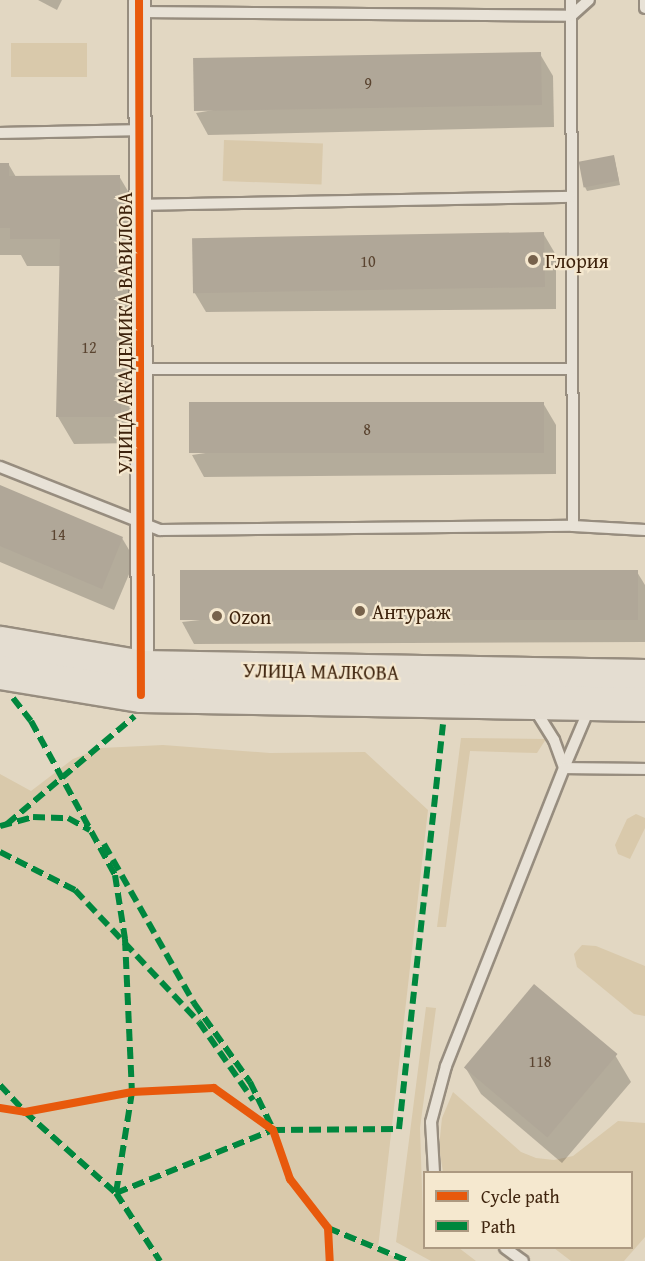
<!DOCTYPE html>
<html>
<head>
<meta charset="utf-8">
<style>
  body { margin:0 }
  #map { position:relative; width:645px; height:1261px; overflow:hidden; background:#e2d7c2; font-family:"Gentium Book Plus",serif }
  div>[style] { position:absolute }
  .green>* { inset:0; background:#d9c9ab; transform-origin:0 0 }
  .shadow>* { inset:0; background:#0003 }
  .building>* { inset:0; background:#b0a798; transform-origin:0 0 }
  .roads { filter:drop-shadow(2px 0 #978d7f) drop-shadow(-2px 0 #978d7f) drop-shadow(0 2px #978d7f) drop-shadow(0 -2px #978d7f) }
  .lane>* { height:10px; margin:-5px; padding:0 5px; transform-origin:5px; border-radius:5px; background:#e8e2d7 }
  .street>* { height:21px; margin:-10.5px; padding:0 10.5px; transform-origin:10.5px; border-radius:10.5px; background:#e8e2d7 }
  .primary>* { height:33px; margin:-16.5px; padding:0 16.5px; transform-origin:16.5px; border-radius:16.5px; background:#e4ddd1 }
  .quiet>* { height:6px; margin-top:-3px; transform-origin:0; background:repeating-linear-gradient(90deg,#00873e 0 12px,transparent 0 18px) }
  .cycleway>* { height:8px; margin:-4px; padding:0 4px; transform-origin:4px; border-radius:4px; background:#e8590c }
  .dots>* { width:16px; height:16px; translate:-50% -50%; box-sizing:border-box; border:3px solid #f5e8cf; border-radius:50% }
  span { translate:-50% -50%; white-space:nowrap; text-align:center; line-height:1.15; -webkit-text-stroke:4.5px #f5e8cf; paint-order:stroke }
  .number-label { font-size:16px; color:#5a4430 }
  .number-label span { -webkit-text-stroke-width:0 }
  .poi-label { font-size:20px; color:#3e230d }
  .left { translate:0 -50%; text-align:left }
  .street-label { font-size:20px; color:#3e230d }
  .legend { position:absolute; left:423px; top:1171px; width:210px; height:78px; box-sizing:border-box; background:#f5e8cf; border:2px solid #ac9981; margin:0; padding:8px 10px; list-style:none; font-size:18px; color:#3e230d }
  .legend li { display:flex; align-items:center; gap:12px; height:30px }
  .legend b { width:30px; border:2px solid #ac9981 }
</style>
</head>
<body>
<div id="map">
  <div class="green">
    <div style="left:87px;top:43px;width:34px;height:76px;rotate:90deg"></div>
    <div style="left:224px;top:140px;width:99px;height:41px;rotate:2deg"></div>
    <div style="clip-path:polygon(461px 738px,546px 739px,537px 753px,470px 751px,446px 927px,437px 927px)"></div>
    <div style="clip-path:polygon(163px 745px,270px 753px,365px 752px,428px 810px,378px 1248px,401px 1261px,0 1261px,0 774px,31px 791px,73px 759px,101px 748px)"></div>
    <div style="clip-path:polygon(636px 814px,645px 818px,645px 828px,630px 859px,618px 854px,615px 845px,627px 819px)"></div>
    <div style="clip-path:polygon(582px 945px,596px 946px,645px 966px,645px 1016px,634px 1014px,577px 967px,574px 954px)"></div>
    <div style="clip-path:polygon(426px 1007px,436px 1008px,420px 1128px,424px 1248px,459px 1248px,476px 1261px,431px 1261px,396px 1242px)"></div>
    <div style="clip-path:polygon(453px 1092px,521px 1152px,536px 1158px,554px 1160px,573px 1156px,618px 1121px,645px 1123px,645px 1237px,624px 1261px,571px 1261px,554px 1248px,632px 1248px,632px 1172px,443px 1172px,439px 1147px,442px 1118px)"></div>
  </div>
  <div class="shadow">
    <div style="clip-path:polygon(38px 0,62px 0,57px 10px)"></div>
    <div style="clip-path:polygon(540px 54px,553px 76px,554px 127px,208px 135px,196px 113px)"></div>
    <div style="clip-path:polygon(614px 157px,620px 185px,587px 191px,585px 187px)"></div>
    <div style="clip-path:polygon(0 165px,9px 165px,16px 177px,119px 176px,135px 203px,136px 443px,74px 444px,58px 417px,61px 266px,27px 266px,21px 255px,0 255px)"></div>
    <div style="clip-path:polygon(543px 233px,556px 255px,556px 309px,206px 312px,193px 290px)"></div>
    <div style="clip-path:polygon(543px 403px,556px 425px,556px 474px,204px 477px,192px 455px)"></div>
    <div style="clip-path:polygon(0 487px,122px 538px,135px 560px,114px 610px,0 562px)"></div>
    <div style="clip-path:polygon(637px 572px,645px 585px,645px 642px,194px 644px,182px 622px)"></div>
    <div style="clip-path:polygon(615px 1055px,631px 1082px,562px 1163px,481px 1094px,465px 1067px)"></div>
  </div>
  <div class="building">
    <div style="left:541px;top:52px;width:53px;height:348px;rotate:89deg"></div>
    <div style="left:614px;top:155px;width:26px;height:36px;rotate:79deg"></div>
    <div style="clip-path:polygon(0 163px,9px 163px,9px 176px,120px 175px,121px 417px,56px 417px,60px 239px,10px 239px,10px 228px,0 228px)"></div>
    <div style="left:544px;top:232px;width:55px;height:352px;rotate:89deg"></div>
    <div style="left:544px;top:402px;width:51px;height:355px;rotate:90deg"></div>
    <div style="clip-path:polygon(0 485px,123px 537px,102px 589px,0 546px)"></div>
    <div style="left:638px;top:570px;width:50px;height:458px;rotate:90deg"></div>
    <div style="left:534px;top:984px;width:109px;height:109px;rotate:40deg"></div>
  </div>
  <div class="roads">
    <div class="lane">
      <div style="left:571px;top:0;width:526px;rotate:89.78deg"></div>
      <div style="left:645px;top:0;width:8px;rotate:90deg"></div>
      <div style="left:139px;top:12px;width:432px;rotate:0.5deg"></div>
      <div style="left:571px;top:16px;width:24px;rotate:-42deg"></div>
      <div style="left:0;top:133px;width:140px;rotate:-1.2deg"></div>
      <div style="left:140px;top:205px;width:430px;rotate:-1.1deg"></div>
      <div style="left:142px;top:369px;width:430px"></div>
      <div style="left:0;top:467px;width:172px;rotate:21.5deg"></div>
      <div style="left:160px;top:530px;width:413px;rotate:-0.6deg"></div>
      <div style="left:573px;top:526px;width:72px;rotate:3.2deg"></div>
      <div style="left:534px;top:708px;width:38px;rotate:58deg"></div>
      <div style="left:554px;top:740px;width:30px;rotate:70deg"></div>
      <div style="left:564px;top:768px;width:64px;rotate:-67deg"></div>
      <div style="left:434px;top:1172px;width:50px;rotate:-93.4deg"></div>
      <div style="left:431px;top:1122px;width:58px;rotate:-75deg"></div>
      <div style="left:446px;top:1066px;width:321px;rotate:-68.4deg"></div>
      <div style="left:564px;top:768px;width:81px;rotate:0.7deg"></div>
      <div style="left:505px;top:1248px;width:22px;rotate:36deg"></div>
    </div>
    <div class="street">
      <div style="left:139px;top:0;width:679px;rotate:89.75deg"></div>
    </div>
    <div class="primary">
      <div style="left:0;top:643px;width:144px;rotate:9.6deg"></div>
      <div style="left:142px;top:667px;width:503px;rotate:1.03deg"></div>
      <div style="left:0;top:672px;width:143px;rotate:9.3deg"></div>
      <div style="left:141px;top:695px;width:504px;rotate:1.02deg"></div>
    </div>
  </div>
  <div class="quiet">
    <div style="left:13px;top:698px;width:29px;rotate:52deg"></div>
    <div style="left:31px;top:721px;width:175px;rotate:61.4deg"></div>
    <div style="left:115px;top:875px;width:65px;rotate:81.1deg"></div>
    <div style="left:125px;top:939px;width:153px;rotate:87.4deg"></div>
    <div style="left:132px;top:1092px;width:102px;rotate:99deg"></div>
    <div style="left:7px;top:824px;width:167px;rotate:-40.2deg"></div>
    <div style="left:0;top:826px;width:34px;rotate:-15deg"></div>
    <div style="left:33px;top:817px;width:35px;rotate:2deg"></div>
    <div style="left:68px;top:818px;width:25px;rotate:29deg"></div>
    <div style="left:104px;top:844px;width:183px;rotate:60.5deg"></div>
    <div style="left:194px;top:1003px;width:97px;rotate:54.7deg"></div>
    <div style="left:250px;top:1082px;width:48px;rotate:64deg"></div>
    <div style="left:0;top:852px;width:84px;rotate:26.9deg"></div>
    <div style="left:75px;top:890px;width:181px;rotate:46.8deg"></div>
    <div style="left:199px;top:1022px;width:95px;rotate:55.3deg"></div>
    <div style="left:0;top:1085px;width:37px;rotate:47deg"></div>
    <div style="left:25px;top:1112px;width:122px;rotate:41.7deg"></div>
    <div style="left:116px;top:1193px;width:81px;rotate:57.1deg"></div>
    <div style="left:116px;top:1193px;width:169px;rotate:-21.9deg"></div>
    <div style="left:273px;top:1130px;width:126px;rotate:-0.5deg"></div>
    <div style="left:399px;top:1129px;width:407px;rotate:-83.8deg"></div>
    <div style="left:328px;top:1228px;width:87px;rotate:22.4deg"></div>
  </div>
  <div class="cycleway">
    <div style="left:139px;top:0;width:695px;rotate:89.84deg"></div>
    <div style="left:0;top:1108px;width:25px;rotate:9deg"></div>
    <div style="left:25px;top:1112px;width:109px;rotate:-10.6deg"></div>
    <div style="left:132px;top:1092px;width:82px;rotate:-2.8deg"></div>
    <div style="left:214px;top:1088px;width:72px;rotate:35.4deg"></div>
    <div style="left:273px;top:1130px;width:52px;rotate:70.9deg"></div>
    <div style="left:290px;top:1179px;width:62px;rotate:52.2deg"></div>
    <div style="left:328px;top:1228px;width:33px;rotate:87deg"></div>
  </div>
  <div class="dots">
    <div style="left:533px;top:260px;background:#77624c"></div>
    <div style="left:360px;top:611px;background:#77624c"></div>
    <div style="left:217px;top:616px;background:#77624c"></div>
  </div>
  <div class="number-label">
    <span style="left:368px;top:83px">9</span>
    <span style="left:368px;top:261px">10</span>
    <span style="left:89px;top:347px">12</span>
    <span style="left:367px;top:429px">8</span>
    <span style="left:58px;top:534px">14</span>
    <span style="left:540px;top:1061px">118</span>
  </div>
  <div class="poi-label">
    <span class="left" style="left:545px;top:260px">Глория</span>
    <span class="left" style="left:372px;top:611px">Антураж</span>
    <span class="left" style="left:229px;top:616px">Ozon</span>
  </div>
  <div class="street-label">
    <span style="left:124px;top:333px;rotate:-90deg">УЛИЦА АКАДЕМИКА ВАВИЛОВА</span>
    <span style="left:321px;top:671px;rotate:1deg">УЛИЦА МАЛКОВА</span>
  </div>
  <ul class="legend">
  <li><b style="height:8px;background:#e8590c"></b>Cycle path</li>
  <li><b style="height:8px;background:#00873e"></b>Path</li>
  </ul>
</div>
</body>
</html>
